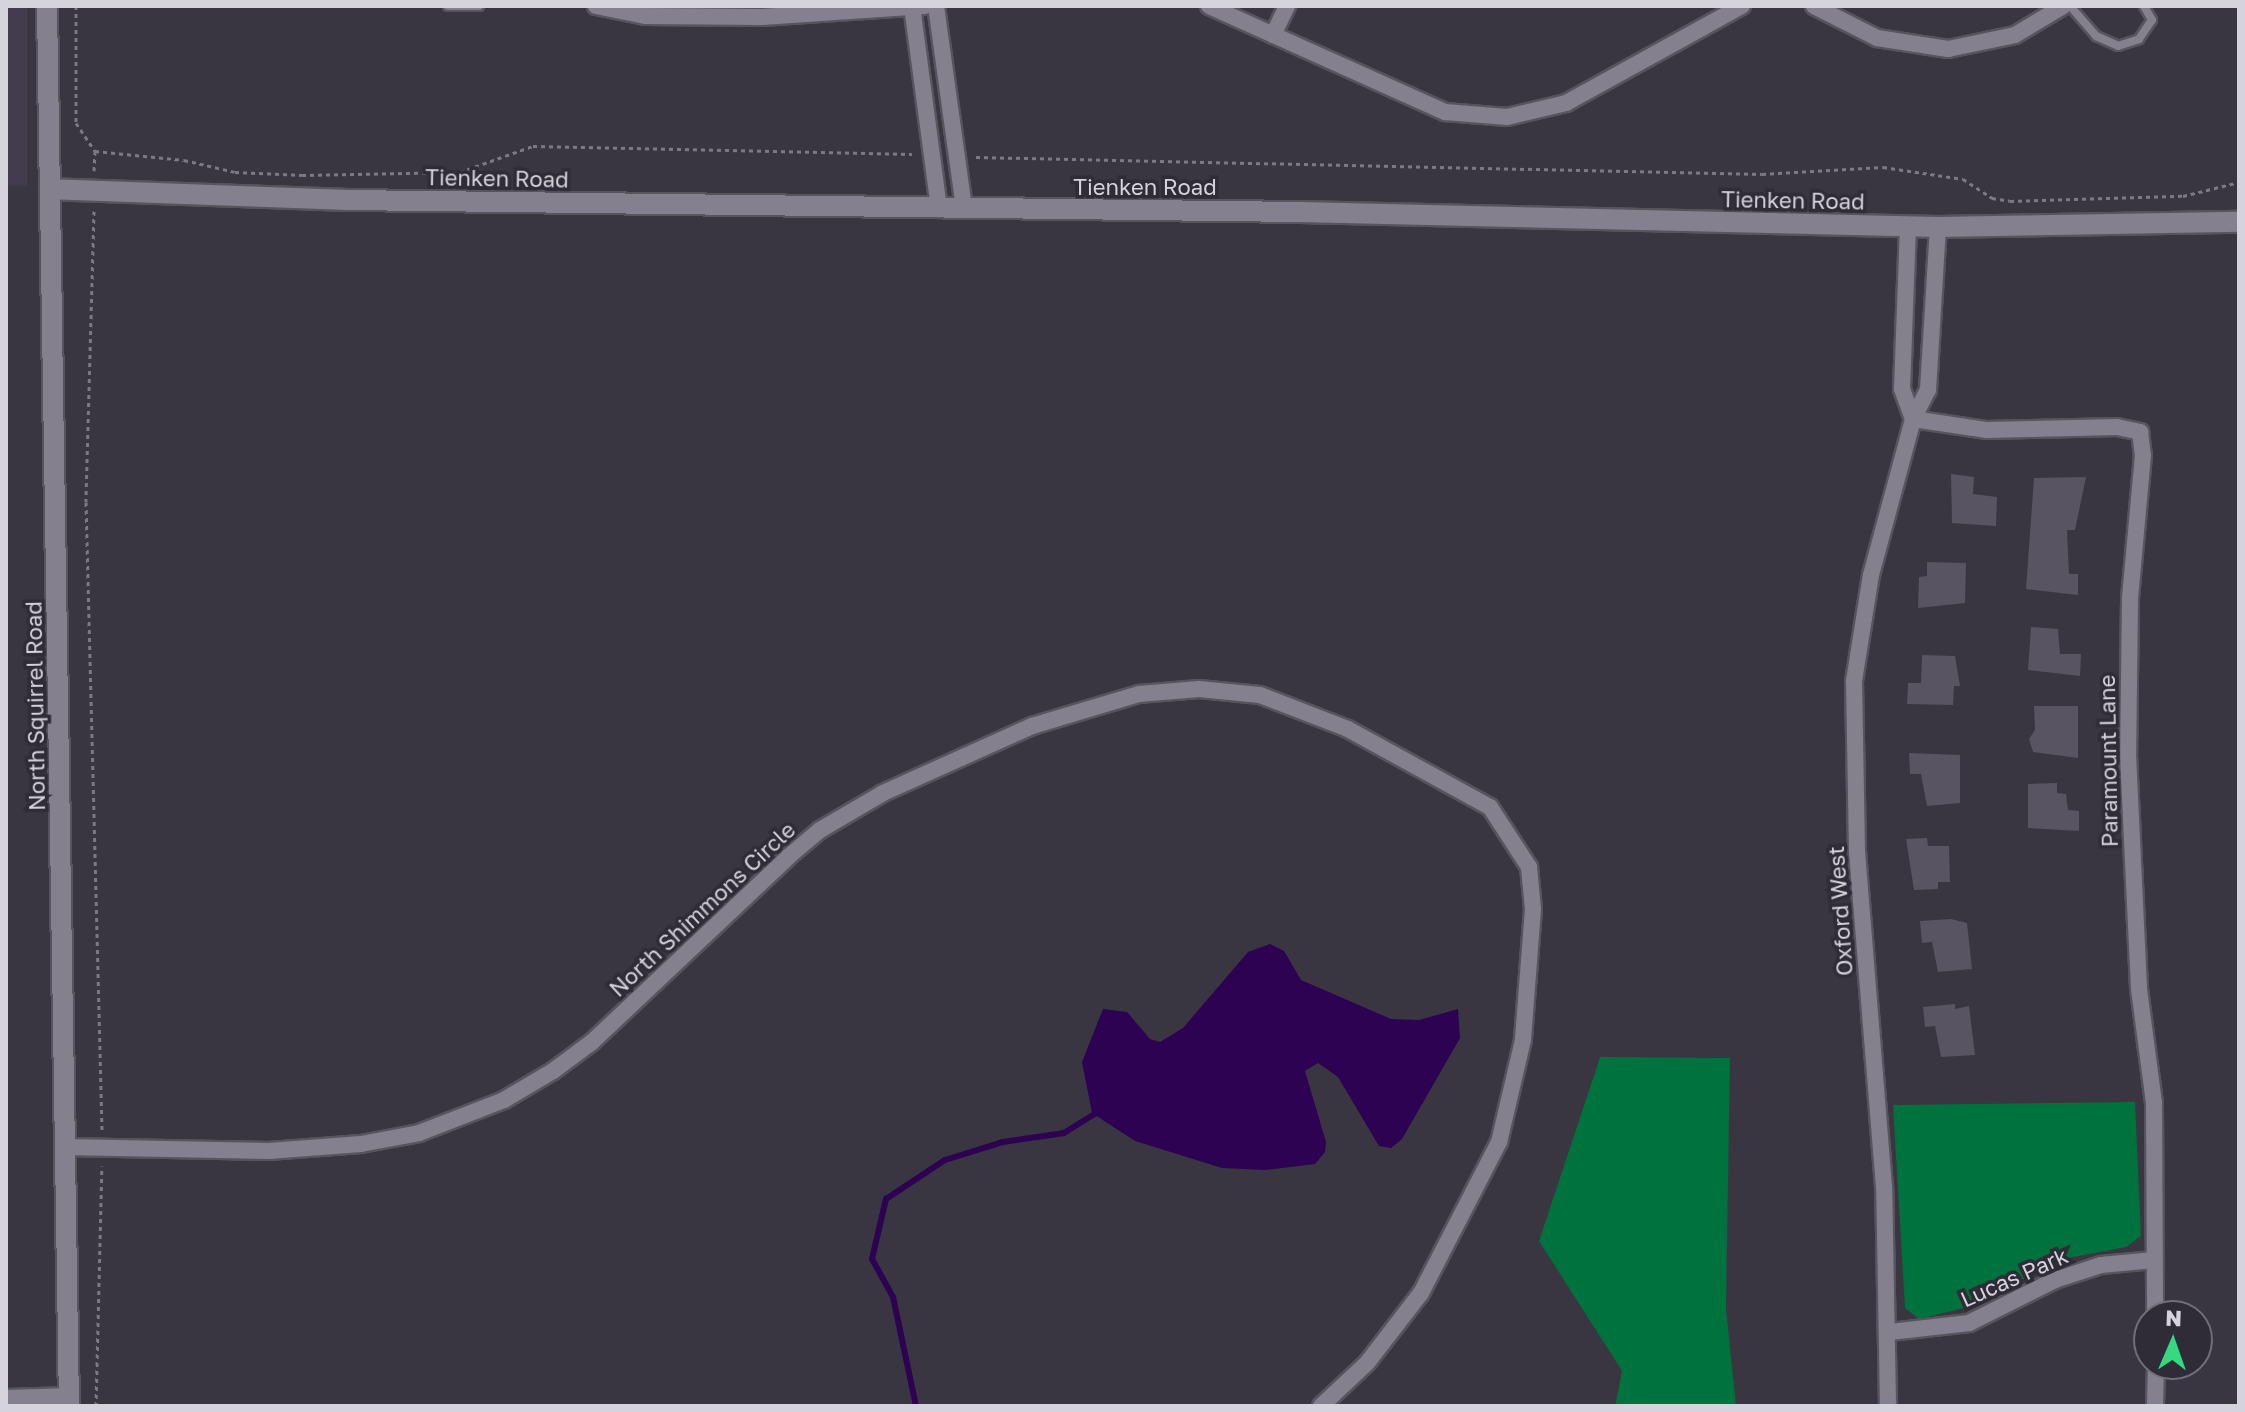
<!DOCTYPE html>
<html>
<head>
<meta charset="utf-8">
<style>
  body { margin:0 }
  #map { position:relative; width:2245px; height:1412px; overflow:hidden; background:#393541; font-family:"Golos Text",sans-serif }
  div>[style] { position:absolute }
  .built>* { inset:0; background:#423c4e; transform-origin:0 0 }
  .green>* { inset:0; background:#00723d }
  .water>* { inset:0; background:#2d0252 }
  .stream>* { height:6px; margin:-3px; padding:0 3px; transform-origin:3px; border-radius:3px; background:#2d0252 }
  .building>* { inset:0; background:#585461 }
  .path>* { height:3px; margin-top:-1.5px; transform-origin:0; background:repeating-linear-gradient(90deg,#7c7983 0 4px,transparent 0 8px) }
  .roads { filter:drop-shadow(2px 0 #57545e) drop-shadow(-2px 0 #57545e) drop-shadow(0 2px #57545e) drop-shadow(0 -2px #57545e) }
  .service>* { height:8px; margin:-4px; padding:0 4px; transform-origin:4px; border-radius:4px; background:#85808e }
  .minor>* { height:16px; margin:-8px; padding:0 8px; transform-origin:8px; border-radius:8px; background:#85808e }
  .tertiary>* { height:20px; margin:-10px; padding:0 10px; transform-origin:10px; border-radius:10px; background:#85808e }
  span { translate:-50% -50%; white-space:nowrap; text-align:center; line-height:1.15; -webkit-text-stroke:7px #2f2b37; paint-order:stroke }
  .street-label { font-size:22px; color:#d5d3db }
  .frame { position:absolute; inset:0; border:8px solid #d5d3db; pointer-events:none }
  .north { position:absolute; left:2133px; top:1300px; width:80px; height:80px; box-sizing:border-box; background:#2f2b37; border:2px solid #716e79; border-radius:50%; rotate:2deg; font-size:22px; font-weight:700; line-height:32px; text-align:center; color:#d5d3db }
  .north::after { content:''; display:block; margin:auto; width:28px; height:36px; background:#36d880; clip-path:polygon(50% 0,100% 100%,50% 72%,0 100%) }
</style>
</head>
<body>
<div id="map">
  <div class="built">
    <div style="left:6px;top:6px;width:21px;height:180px"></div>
  </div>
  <div class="green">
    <div style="clip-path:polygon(1600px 1057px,1730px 1058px,1726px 1309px,1736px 1406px,1615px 1406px,1622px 1371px,1539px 1241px)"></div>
    <div style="clip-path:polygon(2135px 1102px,2141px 1236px,2126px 1247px,2068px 1258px,1960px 1309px,1919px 1319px,1905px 1308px,1893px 1105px)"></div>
  </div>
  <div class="water">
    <div style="clip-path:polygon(1270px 944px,1284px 951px,1301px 980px,1391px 1019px,1419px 1020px,1458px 1009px,1460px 1038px,1402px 1139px,1391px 1148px,1379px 1146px,1338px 1077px,1318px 1063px,1305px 1071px,1326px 1142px,1325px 1152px,1315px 1164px,1265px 1170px,1222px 1168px,1135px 1141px,1092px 1113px,1082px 1062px,1103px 1009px,1127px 1012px,1150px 1039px,1160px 1042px,1183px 1028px,1248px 952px)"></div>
  </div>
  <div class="stream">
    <div style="left:916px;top:1406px;width:111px;rotate:-101.9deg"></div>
    <div style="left:893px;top:1297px;width:43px;rotate:-118.9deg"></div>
    <div style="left:872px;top:1259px;width:62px;rotate:-76.9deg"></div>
    <div style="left:886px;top:1199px;width:71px;rotate:-33.5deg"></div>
    <div style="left:945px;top:1160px;width:61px;rotate:-17.2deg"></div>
    <div style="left:1003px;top:1142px;width:62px;rotate:-8.4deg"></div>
    <div style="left:1064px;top:1133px;width:36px;rotate:-32deg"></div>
  </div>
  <div class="building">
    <div style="clip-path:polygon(1951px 474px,1974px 477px,1973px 494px,1997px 497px,1996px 526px,1952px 523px)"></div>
    <div style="clip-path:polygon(2086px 477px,2075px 530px,2067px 530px,2069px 574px,2078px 574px,2078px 595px,2026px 589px,2034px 478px)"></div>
    <div style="clip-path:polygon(1927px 562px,1966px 563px,1965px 603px,1918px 608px,1919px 577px,1927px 576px)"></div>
    <div style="clip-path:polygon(2031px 627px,2058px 629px,2060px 654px,2081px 654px,2080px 676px,2028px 670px)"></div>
    <div style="clip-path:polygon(1922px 655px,1955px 656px,1960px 686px,1954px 686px,1953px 705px,1907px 704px,1908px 683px,1921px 683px)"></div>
    <div style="clip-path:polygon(2034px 706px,2078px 706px,2078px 758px,2033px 752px,2029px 739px,2035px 730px)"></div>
    <div style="clip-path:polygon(1909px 753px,1960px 755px,1960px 803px,1927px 806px,1921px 774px,1910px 774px)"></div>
    <div style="clip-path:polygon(2057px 783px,2057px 793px,2066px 794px,2068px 810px,2079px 811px,2079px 831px,2028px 828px,2028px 784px)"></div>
    <div style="clip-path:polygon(1927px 838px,1928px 846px,1949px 846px,1950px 882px,1938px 882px,1938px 889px,1914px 890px,1906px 839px)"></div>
    <div style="clip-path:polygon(1951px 919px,1967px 923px,1972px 969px,1938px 972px,1932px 942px,1922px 943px,1920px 921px)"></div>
    <div style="clip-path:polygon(1955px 1004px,1955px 1009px,1969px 1006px,1975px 1055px,1941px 1057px,1935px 1026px,1925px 1027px,1923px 1007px)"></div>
  </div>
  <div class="path">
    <div style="left:76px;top:6px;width:117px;rotate:90deg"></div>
    <div style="left:76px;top:123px;width:34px;rotate:56deg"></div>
    <div style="left:95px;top:151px;width:20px;rotate:93deg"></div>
    <div style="left:95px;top:151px;width:89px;rotate:5.8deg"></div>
    <div style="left:184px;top:160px;width:52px;rotate:13.2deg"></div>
    <div style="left:235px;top:172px;width:67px;rotate:2.6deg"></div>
    <div style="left:302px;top:175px;width:158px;rotate:-1.1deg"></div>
    <div style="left:460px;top:172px;width:77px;rotate:-19.6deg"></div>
    <div style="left:533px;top:146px;width:379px;rotate:1.2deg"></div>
    <div style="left:976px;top:157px;width:786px;rotate:1.24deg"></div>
    <div style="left:1762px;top:174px;width:121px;rotate:-3.3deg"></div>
    <div style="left:1883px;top:167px;width:81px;rotate:8.5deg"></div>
    <div style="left:1963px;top:179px;width:35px;rotate:33deg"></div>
    <div style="left:1992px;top:198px;width:18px;rotate:9deg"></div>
    <div style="left:2010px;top:201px;width:173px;rotate:-1.7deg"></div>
    <div style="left:2183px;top:196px;width:58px;rotate:-14deg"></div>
    <div style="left:94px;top:211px;width:291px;rotate:91.6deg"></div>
    <div style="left:86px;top:502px;width:628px;rotate:88.54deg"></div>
    <div style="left:96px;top:1406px;width:240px;rotate:-88.6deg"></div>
  </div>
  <div class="roads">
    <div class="service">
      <div style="left:448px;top:6px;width:31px"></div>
      <div style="left:2070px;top:6px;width:40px;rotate:49deg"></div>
      <div style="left:2096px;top:36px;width:24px;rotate:24deg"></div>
      <div style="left:2118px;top:46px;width:22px;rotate:-18deg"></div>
      <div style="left:2139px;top:39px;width:23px;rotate:-56deg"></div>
      <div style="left:2152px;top:20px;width:16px;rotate:-120deg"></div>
    </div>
    <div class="minor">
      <div style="left:596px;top:6px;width:50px;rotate:11.5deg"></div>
      <div style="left:645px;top:16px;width:117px;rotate:0.5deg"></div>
      <div style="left:762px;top:17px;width:163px;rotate:-3.9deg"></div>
      <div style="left:912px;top:6px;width:205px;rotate:82.4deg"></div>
      <div style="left:936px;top:6px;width:205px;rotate:82.1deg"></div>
      <div style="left:1209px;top:6px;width:259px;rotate:24.2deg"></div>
      <div style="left:1445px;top:112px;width:62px;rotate:4.6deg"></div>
      <div style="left:1507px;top:117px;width:61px;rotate:-13.3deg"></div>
      <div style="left:1566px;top:103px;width:201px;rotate:-28.9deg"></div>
      <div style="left:1814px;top:6px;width:71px;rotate:26.9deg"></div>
      <div style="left:1877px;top:38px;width:72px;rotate:8.8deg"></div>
      <div style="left:1948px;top:49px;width:68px;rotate:-11.8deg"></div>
      <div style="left:2015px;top:35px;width:56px;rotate:-31.1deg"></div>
      <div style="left:1273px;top:35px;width:32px;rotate:-64deg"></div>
      <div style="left:1908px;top:226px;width:163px;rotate:92.1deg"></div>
      <div style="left:1902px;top:389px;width:32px;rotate:70deg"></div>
      <div style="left:1913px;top:419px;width:75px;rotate:8.5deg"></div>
      <div style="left:1987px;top:430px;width:130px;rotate:-1.3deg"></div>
      <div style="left:2117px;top:427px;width:24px;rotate:12deg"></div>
      <div style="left:2140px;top:432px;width:23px;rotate:83deg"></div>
      <div style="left:2143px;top:455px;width:145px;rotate:95.2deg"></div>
      <div style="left:2130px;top:599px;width:156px;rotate:90.7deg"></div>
      <div style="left:2128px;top:755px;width:234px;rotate:87.3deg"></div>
      <div style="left:2139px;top:989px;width:115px;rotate:82.5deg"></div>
      <div style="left:2154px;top:1103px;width:213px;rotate:89.7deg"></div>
      <div style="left:65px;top:1147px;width:204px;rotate:1.1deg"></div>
      <div style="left:269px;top:1151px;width:92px;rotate:-4.4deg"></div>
      <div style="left:361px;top:1144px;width:59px;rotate:-10.7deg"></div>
      <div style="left:419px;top:1133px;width:91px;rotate:-21.2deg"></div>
      <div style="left:504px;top:1100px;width:57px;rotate:-30.6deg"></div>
      <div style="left:553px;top:1071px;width:49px;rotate:-36.6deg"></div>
      <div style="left:592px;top:1042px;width:270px;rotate:-43.3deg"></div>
      <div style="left:788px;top:857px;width:42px;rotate:-40.2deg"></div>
      <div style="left:820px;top:830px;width:73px;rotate:-30.4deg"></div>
      <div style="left:883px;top:793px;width:163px;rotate:-24.2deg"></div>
      <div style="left:1032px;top:726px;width:112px;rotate:-16.7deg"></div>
      <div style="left:1139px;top:694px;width:60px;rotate:-4.8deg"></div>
      <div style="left:1199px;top:689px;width:61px;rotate:5.6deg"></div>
      <div style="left:1260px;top:695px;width:94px;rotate:21.1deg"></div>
      <div style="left:1348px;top:729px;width:162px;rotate:28.8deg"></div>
      <div style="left:1490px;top:807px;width:72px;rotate:57deg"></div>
      <div style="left:1529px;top:867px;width:42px;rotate:84.6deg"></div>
      <div style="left:1533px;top:909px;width:131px;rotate:94.4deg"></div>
      <div style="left:1523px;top:1040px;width:105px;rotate:103.2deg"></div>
      <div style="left:1499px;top:1142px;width:170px;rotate:117.3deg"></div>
      <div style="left:1421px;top:1293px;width:88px;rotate:127.6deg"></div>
      <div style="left:1367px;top:1363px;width:63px;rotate:136.9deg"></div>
      <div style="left:1890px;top:1332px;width:80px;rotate:-6.5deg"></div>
      <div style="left:1969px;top:1323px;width:96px;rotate:-26.6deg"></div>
      <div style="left:2055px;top:1280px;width:48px;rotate:-18.1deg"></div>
      <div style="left:2101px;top:1265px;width:53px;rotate:-5.4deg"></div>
      <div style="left:6px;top:1398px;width:63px;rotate:-1.8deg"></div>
      <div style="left:1888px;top:1406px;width:219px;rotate:-91deg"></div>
      <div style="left:1884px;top:1187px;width:336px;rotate:-94.6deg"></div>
      <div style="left:1857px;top:852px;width:171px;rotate:-91deg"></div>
      <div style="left:1854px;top:681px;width:107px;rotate:-80.9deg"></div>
      <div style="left:1871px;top:575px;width:162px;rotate:-74.9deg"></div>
      <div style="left:1913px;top:419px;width:33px;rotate:-63deg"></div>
      <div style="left:1928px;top:390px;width:163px;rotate:-86.5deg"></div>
      <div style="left:2155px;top:1406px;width:42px;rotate:-88.6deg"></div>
    </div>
    <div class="tertiary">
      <div style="left:47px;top:6px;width:1400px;rotate:89.1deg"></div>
      <div style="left:50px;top:189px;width:296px;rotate:2.1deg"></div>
      <div style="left:346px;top:200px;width:954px;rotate:0.72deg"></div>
      <div style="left:1300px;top:212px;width:638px;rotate:1.35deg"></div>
      <div style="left:1938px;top:227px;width:301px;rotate:-1deg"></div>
    </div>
  </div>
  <div class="street-label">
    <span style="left:497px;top:178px;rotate:1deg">Tienken Road</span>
    <span style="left:1145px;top:187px">Tienken Road</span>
    <span style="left:1793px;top:200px;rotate:1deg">Tienken Road</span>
    <span style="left:35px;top:706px;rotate:-91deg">North Squirrel Road</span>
    <span style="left:2108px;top:761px;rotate:-91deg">Paramount Lane</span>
    <span style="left:702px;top:909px;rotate:-43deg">North Shimmons Circle</span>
    <span style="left:1840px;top:911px;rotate:-94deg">Oxford West</span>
    <span style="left:2014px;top:1277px;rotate:-24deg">Lucas Park</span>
  </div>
  <div class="frame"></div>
  <div class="north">N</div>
</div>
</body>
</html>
